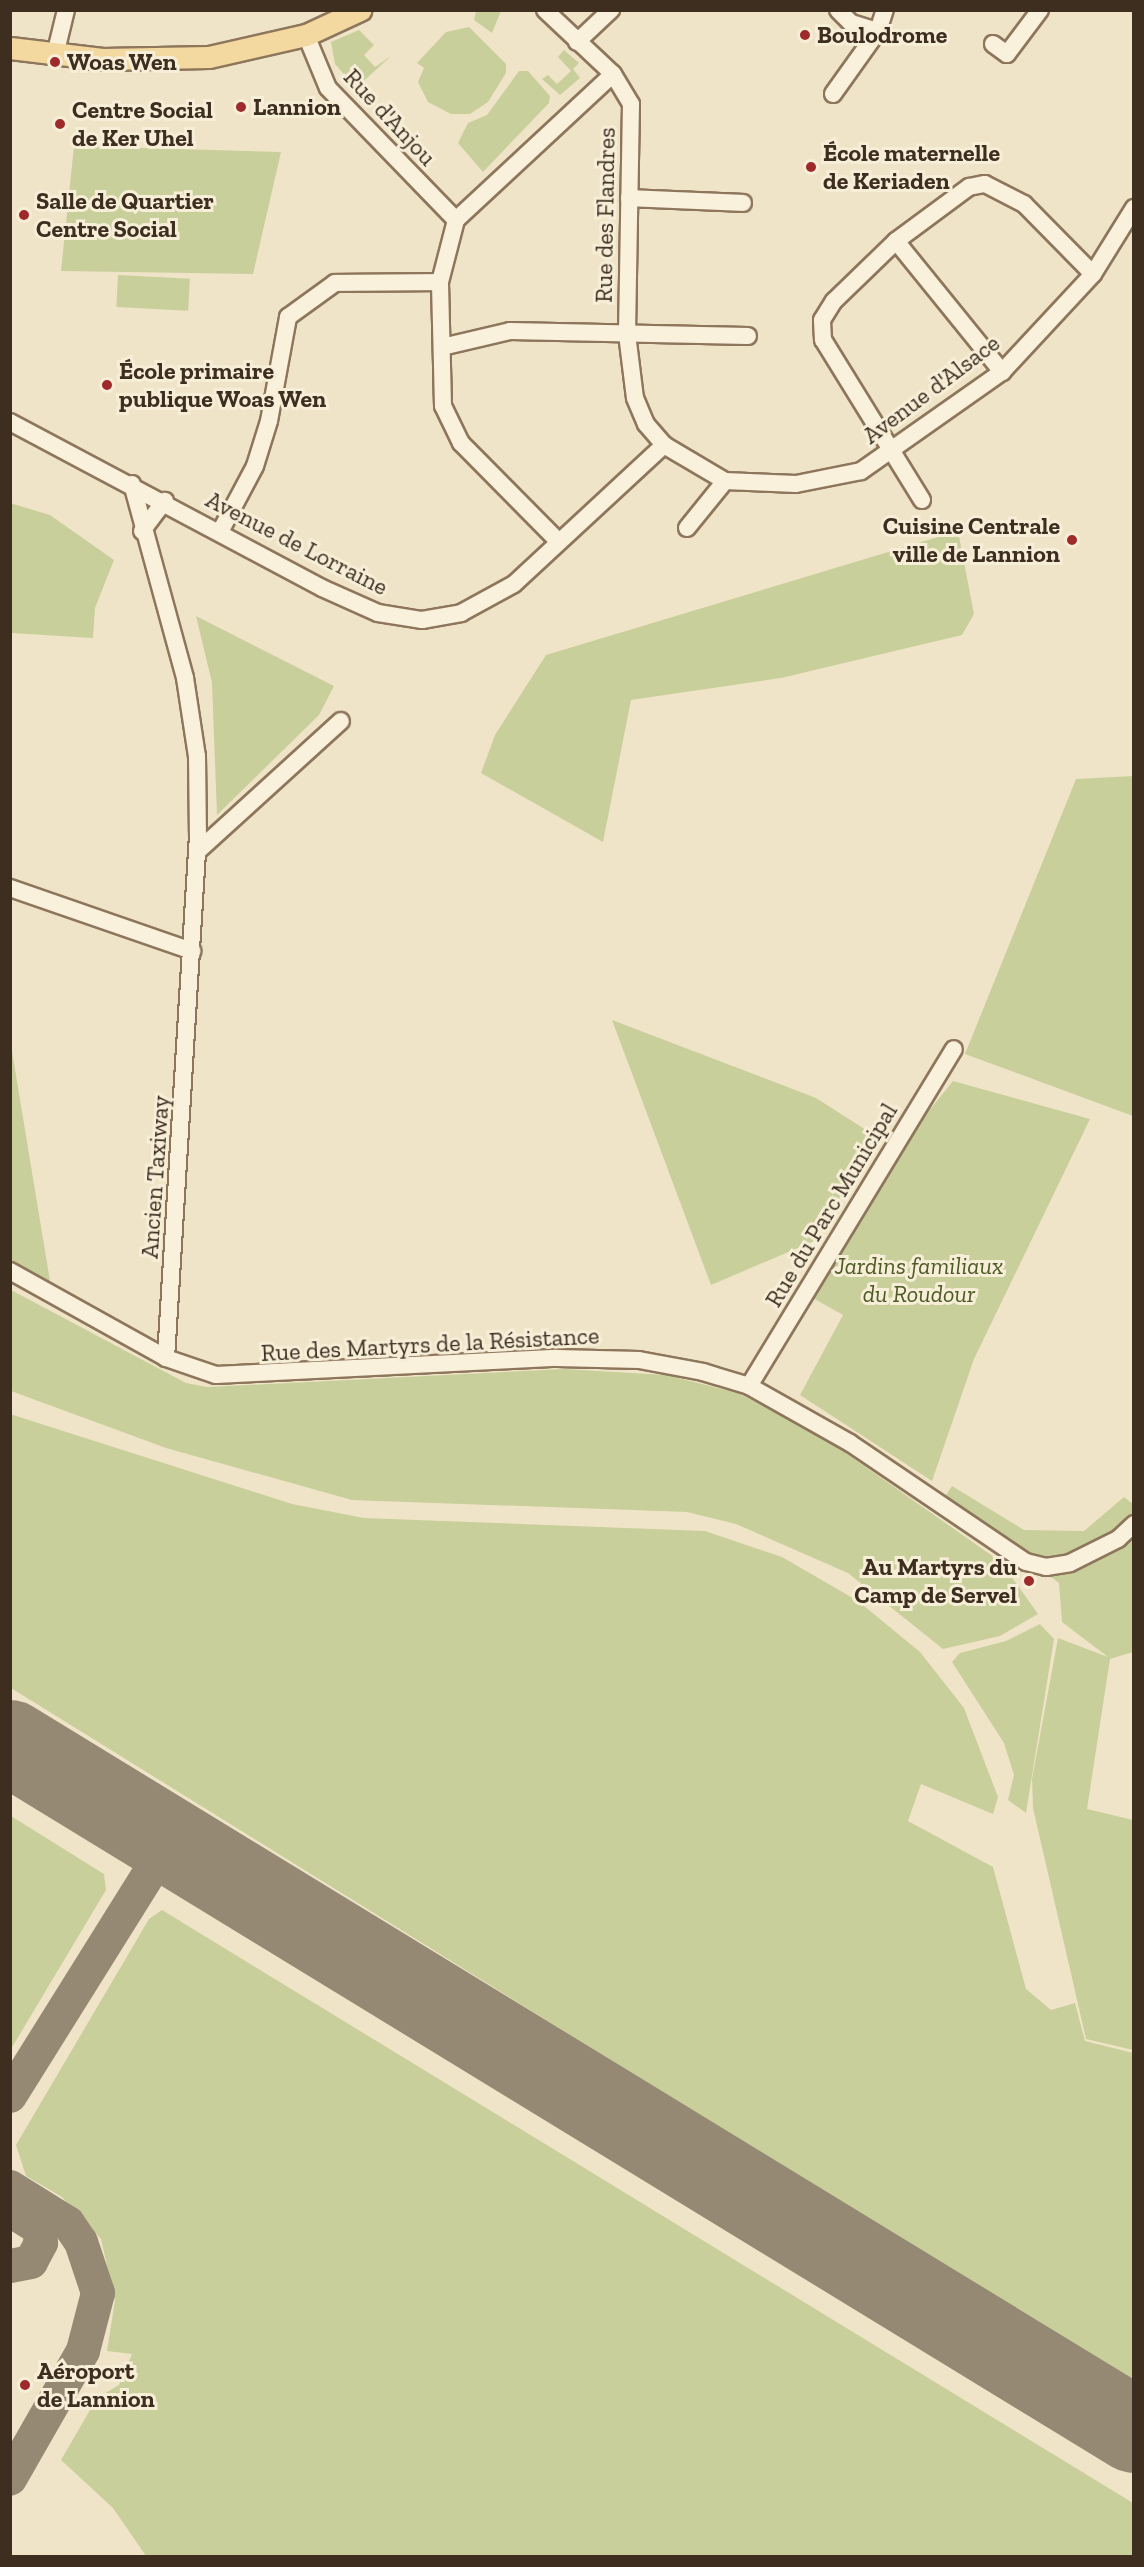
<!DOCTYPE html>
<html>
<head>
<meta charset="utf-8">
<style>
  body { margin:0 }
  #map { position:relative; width:1144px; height:2567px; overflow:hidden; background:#f0e4c8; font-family:"Zilla Slab",serif }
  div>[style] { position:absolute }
  .green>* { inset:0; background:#c9cf9b; transform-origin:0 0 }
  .taxiway>* { height:34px; margin:-17px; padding:0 17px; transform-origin:17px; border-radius:17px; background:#968974 }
  .runway>* { height:86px; margin:-43px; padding:0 43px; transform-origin:43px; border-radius:43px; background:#968974 }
  .roads { filter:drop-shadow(2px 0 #8d765c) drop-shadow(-2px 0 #8d765c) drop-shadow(0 2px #8d765c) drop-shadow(0 -2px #8d765c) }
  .minor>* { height:16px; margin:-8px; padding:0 8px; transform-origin:8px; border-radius:8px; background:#faf1dc }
  .major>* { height:21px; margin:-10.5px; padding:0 10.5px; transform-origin:10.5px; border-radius:10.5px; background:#f3d9a0 }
  .dots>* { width:16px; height:16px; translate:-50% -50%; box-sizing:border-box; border:3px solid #f7eed8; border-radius:50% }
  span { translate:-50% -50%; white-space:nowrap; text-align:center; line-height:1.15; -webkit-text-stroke:6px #f7eed8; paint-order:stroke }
  .poi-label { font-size:24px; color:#3d2e20; font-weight:700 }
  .left { translate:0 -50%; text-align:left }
  .right { translate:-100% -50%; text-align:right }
  .street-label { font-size:24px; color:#3d2e20 }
  .park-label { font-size:24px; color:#4d5a26; font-style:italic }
  .frame { position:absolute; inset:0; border:12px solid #3d2e20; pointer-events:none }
</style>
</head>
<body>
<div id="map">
  <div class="green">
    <div style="clip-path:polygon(476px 11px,501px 11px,492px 33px,474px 20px)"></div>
    <div style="clip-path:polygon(469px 27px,506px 64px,506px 73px,488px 102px,470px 114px,451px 114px,428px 102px,418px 82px,424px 68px,417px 63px,446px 32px)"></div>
    <div style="clip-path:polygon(359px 30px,374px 45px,364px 55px,375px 67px,391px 56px,356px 88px,335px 64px,331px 42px)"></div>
    <div style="clip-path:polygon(564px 50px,579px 63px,573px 69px,580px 78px,560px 95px,542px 79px,548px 75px,557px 84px,571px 71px,558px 57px)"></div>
    <div style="clip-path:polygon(519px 71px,528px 71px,550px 96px,549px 103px,483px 172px,458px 143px,468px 123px,487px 115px)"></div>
    <div style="clip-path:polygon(74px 146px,281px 152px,253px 274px,61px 271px)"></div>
    <div style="left:118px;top:275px;width:72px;height:32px;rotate:3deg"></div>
    <div style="clip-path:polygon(10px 503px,50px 515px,114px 560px,95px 608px,93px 638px,11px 633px)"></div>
    <div style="clip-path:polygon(958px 531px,974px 614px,962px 635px,781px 678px,631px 700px,603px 842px,481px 773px,495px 735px,546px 655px)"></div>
    <div style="clip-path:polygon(196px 616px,334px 686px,319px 715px,217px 815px,212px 683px)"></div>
    <div style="clip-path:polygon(1133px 776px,1134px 776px,1133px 1116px,965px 1054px,1076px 779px)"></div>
    <div style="clip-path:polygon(612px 1020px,816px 1098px,877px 1137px,814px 1241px,711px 1285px)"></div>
    <div style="clip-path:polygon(10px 1045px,11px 1045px,50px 1281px,11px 1261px)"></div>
    <div style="clip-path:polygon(953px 1081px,1090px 1119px,974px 1359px,932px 1481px,800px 1395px,843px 1315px,811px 1297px,910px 1134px)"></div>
    <div style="clip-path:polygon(11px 1290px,186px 1383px,207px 1387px,564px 1369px,666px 1375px,738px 1393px,823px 1437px,1001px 1562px,1038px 1614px,1000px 1636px,943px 1649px,848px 1573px,736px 1524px,687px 1512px,352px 1500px,166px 1448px,11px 1391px)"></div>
    <div style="clip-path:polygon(10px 1414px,292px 1504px,364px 1518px,705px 1531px,782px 1557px,858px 1601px,920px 1652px,964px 1708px,998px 1797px,993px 1814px,921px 1784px,908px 1821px,993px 1867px,1026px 1989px,1051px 2010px,1075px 2003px,1085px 2041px,1133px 2053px,1133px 2384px,11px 1688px)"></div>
    <div style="clip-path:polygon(952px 1486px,1024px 1530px,1084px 1531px,1124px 1497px,1133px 1504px,1133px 1652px,1110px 1659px,1087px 1809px,1133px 1820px,1133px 2050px,1086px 2039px,1033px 1808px,1032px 1779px,1058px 1638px,1108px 1657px,1062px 1622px,1059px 1583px,944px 1498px)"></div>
    <div style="clip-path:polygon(1040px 1624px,1054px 1639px,1026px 1813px,1008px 1800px,1014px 1775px,1004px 1743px,952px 1662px,960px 1653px,1006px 1641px)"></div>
    <div style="clip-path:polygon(11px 1816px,104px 1874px,106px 1890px,11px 2049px)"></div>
    <div style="clip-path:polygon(162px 1910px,1133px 2503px,1133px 2556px,146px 2556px,113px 2508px,61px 2460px,97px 2398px,119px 2385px,132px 2354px,107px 2351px,115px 2300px,101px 2239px,62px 2197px,26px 2176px,16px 2145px,149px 1919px)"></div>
  </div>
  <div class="taxiway">
    <div style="left:137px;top:1820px;width:25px;rotate:56deg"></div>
    <div style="left:151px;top:1841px;width:29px;rotate:90deg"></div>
    <div style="left:10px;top:2096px;width:266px;rotate:-58deg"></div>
    <div style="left:151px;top:1870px;width:27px;rotate:-31deg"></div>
    <div style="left:174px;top:1856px;width:29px;rotate:8deg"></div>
    <div style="left:10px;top:2187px;width:68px;rotate:31.8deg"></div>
    <div style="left:68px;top:2223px;width:23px;rotate:56deg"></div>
    <div style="left:81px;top:2242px;width:54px;rotate:71.6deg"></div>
    <div style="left:98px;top:2293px;width:60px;rotate:104.5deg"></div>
    <div style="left:83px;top:2351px;width:147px;rotate:119.7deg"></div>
    <div style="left:10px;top:2210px;width:34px;rotate:32deg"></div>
    <div style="left:39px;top:2228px;width:15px;rotate:82deg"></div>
    <div style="left:41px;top:2243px;width:21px;rotate:118deg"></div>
    <div style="left:31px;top:2262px;width:21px;rotate:169deg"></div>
  </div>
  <div class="runway">
    <div style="left:10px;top:1743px;width:1317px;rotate:31.43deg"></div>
  </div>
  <div class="roads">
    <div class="minor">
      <div style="left:545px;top:10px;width:93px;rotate:43.3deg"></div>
      <div style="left:613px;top:74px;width:35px;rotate:59deg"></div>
      <div style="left:631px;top:104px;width:230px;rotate:91deg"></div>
      <div style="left:627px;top:334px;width:64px;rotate:82.9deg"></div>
      <div style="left:635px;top:398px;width:28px;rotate:67deg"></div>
      <div style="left:646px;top:424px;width:28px;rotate:49deg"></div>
      <div style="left:664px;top:445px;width:71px;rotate:30.5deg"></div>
      <div style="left:725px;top:481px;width:71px;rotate:2.4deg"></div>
      <div style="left:796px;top:484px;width:66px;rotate:-11.3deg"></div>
      <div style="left:861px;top:471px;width:172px;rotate:-35.1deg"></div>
      <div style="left:1002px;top:372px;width:134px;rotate:-47.1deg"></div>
      <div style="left:1093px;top:274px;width:78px;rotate:-58.2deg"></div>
      <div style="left:838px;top:10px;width:18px;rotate:45deg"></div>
      <div style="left:851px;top:23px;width:28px;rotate:17deg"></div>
      <div style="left:878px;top:31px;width:22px;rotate:-72deg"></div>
      <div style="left:306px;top:35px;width:57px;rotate:67.5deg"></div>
      <div style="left:328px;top:88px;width:184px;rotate:45.9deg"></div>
      <div style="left:577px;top:42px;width:47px;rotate:-43.3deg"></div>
      <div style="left:993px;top:44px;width:17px;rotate:36deg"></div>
      <div style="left:1007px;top:54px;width:55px;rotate:-53.1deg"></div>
      <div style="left:56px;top:51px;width:42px;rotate:-76.3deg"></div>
      <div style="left:833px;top:94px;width:77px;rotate:-54.5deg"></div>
      <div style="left:629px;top:198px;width:114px;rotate:2.5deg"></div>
      <div style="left:896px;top:241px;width:169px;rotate:51deg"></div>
      <div style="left:442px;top:347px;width:70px;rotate:-13.2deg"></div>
      <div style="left:510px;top:331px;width:238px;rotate:1.2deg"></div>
      <div style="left:10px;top:422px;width:353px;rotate:28deg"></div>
      <div style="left:322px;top:588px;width:61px;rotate:24.1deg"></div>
      <div style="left:378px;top:613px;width:45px;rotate:9deg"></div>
      <div style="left:422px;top:620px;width:40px;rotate:-10deg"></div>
      <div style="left:461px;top:613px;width:60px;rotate:-28.7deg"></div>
      <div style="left:514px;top:584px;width:205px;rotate:-42.8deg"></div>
      <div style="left:132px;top:484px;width:201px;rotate:74.7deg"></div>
      <div style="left:185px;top:678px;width:79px;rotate:81.3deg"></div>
      <div style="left:197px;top:756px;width:79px;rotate:89.3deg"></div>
      <div style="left:198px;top:835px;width:524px;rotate:93.5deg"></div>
      <div style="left:922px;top:500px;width:188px;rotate:-121.7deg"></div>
      <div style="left:823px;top:340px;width:20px;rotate:-93deg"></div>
      <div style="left:822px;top:320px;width:22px;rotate:-58deg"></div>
      <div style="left:834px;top:301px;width:86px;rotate:-44.1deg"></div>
      <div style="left:896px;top:241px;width:91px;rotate:-36.5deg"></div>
      <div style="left:969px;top:187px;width:16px;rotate:-11deg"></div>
      <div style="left:985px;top:184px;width:44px;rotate:27.1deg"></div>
      <div style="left:1024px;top:204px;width:98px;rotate:45.4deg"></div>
      <div style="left:687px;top:528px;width:60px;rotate:-51deg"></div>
      <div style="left:221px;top:530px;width:72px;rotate:-62deg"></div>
      <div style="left:255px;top:466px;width:47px;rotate:-72.7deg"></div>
      <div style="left:269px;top:421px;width:106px;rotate:-79.6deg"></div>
      <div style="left:288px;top:317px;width:58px;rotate:-35.9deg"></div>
      <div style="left:335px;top:283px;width:105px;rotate:-0.5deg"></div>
      <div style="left:142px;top:531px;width:38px;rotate:-53deg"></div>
      <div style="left:558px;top:541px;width:138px;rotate:-134.7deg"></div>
      <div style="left:461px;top:443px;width:41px;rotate:-115.9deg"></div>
      <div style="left:443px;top:406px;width:124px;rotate:-91.4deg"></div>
      <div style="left:440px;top:282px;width:64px;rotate:-75.5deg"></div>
      <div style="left:456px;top:220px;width:214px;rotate:-42.9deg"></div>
      <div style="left:198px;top:851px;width:193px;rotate:-42.3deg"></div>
      <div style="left:10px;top:888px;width:193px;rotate:19.1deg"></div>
      <div style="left:10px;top:1271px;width:179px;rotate:29.1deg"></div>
      <div style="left:166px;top:1358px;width:53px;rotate:18.8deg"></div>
      <div style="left:216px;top:1375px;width:341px;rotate:-2.9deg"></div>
      <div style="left:557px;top:1358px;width:82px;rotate:1.4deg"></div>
      <div style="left:639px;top:1360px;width:65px;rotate:10.6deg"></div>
      <div style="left:703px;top:1372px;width:48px;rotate:16.9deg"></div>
      <div style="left:749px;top:1386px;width:116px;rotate:29.4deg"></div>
      <div style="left:850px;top:1443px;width:212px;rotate:34.1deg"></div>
      <div style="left:1026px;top:1562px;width:21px;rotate:14deg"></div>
      <div style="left:1046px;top:1567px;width:24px;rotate:-9deg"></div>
      <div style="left:1070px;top:1563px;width:54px;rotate:-26.6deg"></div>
      <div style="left:1118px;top:1539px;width:22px;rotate:-43deg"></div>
      <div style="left:749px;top:1386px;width:394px;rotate:-58.7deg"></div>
    </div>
    <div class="major">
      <div style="left:10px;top:48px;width:93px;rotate:6.8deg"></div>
      <div style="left:102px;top:59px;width:107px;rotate:-1.1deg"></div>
      <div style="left:209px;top:57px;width:99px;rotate:-12.8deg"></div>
      <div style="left:306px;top:35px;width:60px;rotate:-24.8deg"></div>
    </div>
  </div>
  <div class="dots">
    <div style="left:805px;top:35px;background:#9e2a2b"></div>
    <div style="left:55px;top:62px;background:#9e2a2b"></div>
    <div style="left:241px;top:107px;background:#9e2a2b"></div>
    <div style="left:60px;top:124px;background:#9e2a2b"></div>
    <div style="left:811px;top:167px;background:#9e2a2b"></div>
    <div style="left:24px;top:215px;background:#9e2a2b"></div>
    <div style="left:107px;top:385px;background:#9e2a2b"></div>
    <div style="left:1072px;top:540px;background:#9e2a2b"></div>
    <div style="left:1029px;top:1581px;background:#9e2a2b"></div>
    <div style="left:25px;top:2385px;background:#9e2a2b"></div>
  </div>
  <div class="poi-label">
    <span class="left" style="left:817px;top:35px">Boulodrome</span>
    <span class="left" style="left:67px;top:62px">Woas Wen</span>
    <span class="left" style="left:253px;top:107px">Lannion</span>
    <span class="left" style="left:72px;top:124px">Centre Social<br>de Ker Uhel</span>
    <span class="left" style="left:823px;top:167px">École maternelle<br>de Keriaden</span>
    <span class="left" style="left:36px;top:215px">Salle de Quartier<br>Centre Social</span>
    <span class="left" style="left:119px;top:385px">École primaire<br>publique Woas Wen</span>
    <span class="right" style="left:1060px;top:540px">Cuisine Centrale<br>ville de Lannion</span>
    <span class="right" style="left:1017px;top:1581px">Au Martyrs du<br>Camp de Servel</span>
    <span class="left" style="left:37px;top:2385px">Aéroport<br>de Lannion</span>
  </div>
  <div class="street-label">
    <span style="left:390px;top:117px;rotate:47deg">Rue d'Anjou</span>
    <span style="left:605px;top:215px;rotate:-89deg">Rue des Flandres</span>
    <span style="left:931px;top:389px;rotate:-37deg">Avenue d'Alsace</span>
    <span style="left:297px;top:543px;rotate:27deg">Avenue de Lorraine</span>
    <span style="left:155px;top:1177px;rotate:-86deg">Ancien Taxiway</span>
    <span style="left:831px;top:1205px;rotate:-59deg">Rue du Parc Municipal</span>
    <span style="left:430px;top:1344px;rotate:-3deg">Rue des Martyrs de la Résistance</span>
  </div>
  <div class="park-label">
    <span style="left:919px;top:1280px">Jardins familiaux<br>du Roudour</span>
  </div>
  <div class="frame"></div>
</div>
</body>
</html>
